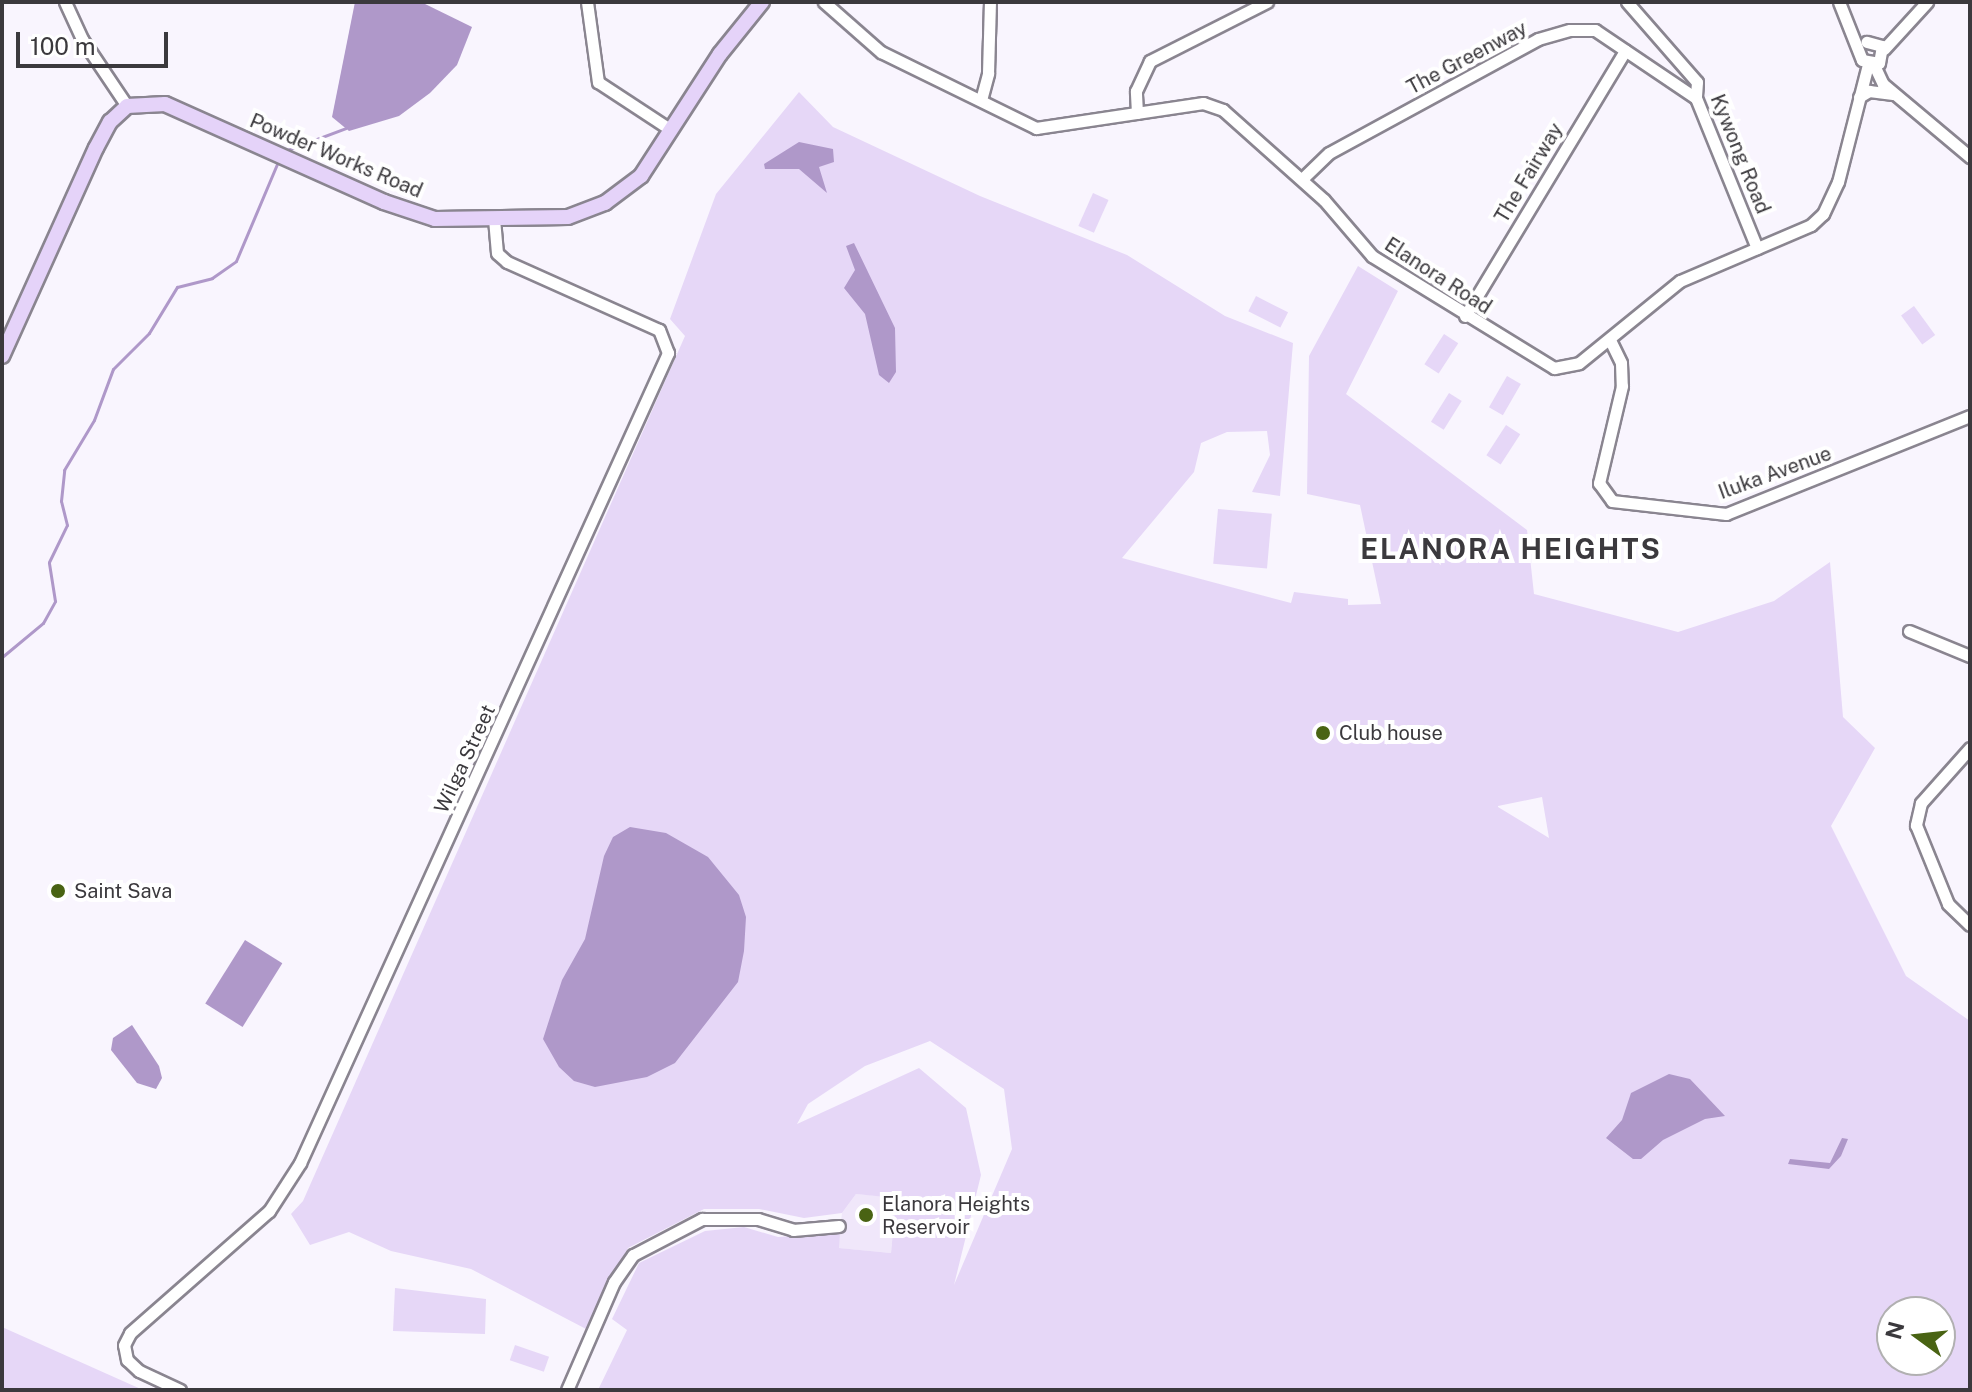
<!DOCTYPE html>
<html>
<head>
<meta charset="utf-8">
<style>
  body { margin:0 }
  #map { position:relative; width:1972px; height:1392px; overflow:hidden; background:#f9f5fe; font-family:"Public Sans",sans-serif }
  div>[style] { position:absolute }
  .built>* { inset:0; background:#f0e7fa }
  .green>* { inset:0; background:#e6d7f7; transform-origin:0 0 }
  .water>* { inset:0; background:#af98c9; transform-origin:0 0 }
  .stream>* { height:3px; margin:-1.5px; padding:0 1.5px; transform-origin:1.5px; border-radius:1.5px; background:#af98c9 }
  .roads { filter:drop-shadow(2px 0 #8a8590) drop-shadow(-2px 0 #8a8590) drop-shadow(0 2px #8a8590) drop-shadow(0 -2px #8a8590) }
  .minor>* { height:11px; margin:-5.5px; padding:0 5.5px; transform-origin:5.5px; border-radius:5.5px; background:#fff }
  .major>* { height:14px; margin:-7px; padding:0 7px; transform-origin:7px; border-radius:7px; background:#e5d3f9 }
  .dots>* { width:22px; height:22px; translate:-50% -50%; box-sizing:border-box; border:4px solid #fff; border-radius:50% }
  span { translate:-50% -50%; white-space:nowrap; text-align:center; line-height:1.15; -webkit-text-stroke:8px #fff; paint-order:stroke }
  .street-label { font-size:20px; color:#3b393d }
  .poi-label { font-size:20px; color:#3b393d }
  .left { translate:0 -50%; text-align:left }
  .district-label { font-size:28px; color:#3b393d; font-weight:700; letter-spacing:2px }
  .frame { position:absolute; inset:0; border:4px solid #3b393d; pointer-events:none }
  .north { position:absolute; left:1876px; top:1296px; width:80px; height:80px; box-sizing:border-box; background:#fff; border:2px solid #b1b0b1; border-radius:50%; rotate:285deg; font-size:22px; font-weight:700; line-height:32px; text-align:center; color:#3b393d }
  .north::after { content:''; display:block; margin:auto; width:28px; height:36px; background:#496313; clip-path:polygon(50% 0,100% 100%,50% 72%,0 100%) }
  .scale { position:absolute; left:16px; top:32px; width:152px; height:36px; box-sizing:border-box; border:4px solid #3b393d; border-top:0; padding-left:10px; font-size:24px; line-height:28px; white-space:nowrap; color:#3b393d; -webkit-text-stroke:6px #fff; paint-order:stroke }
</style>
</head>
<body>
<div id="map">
  <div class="built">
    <div style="clip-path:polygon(856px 1194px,896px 1197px,891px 1253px,838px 1248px,842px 1213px)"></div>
  </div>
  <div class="green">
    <div style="clip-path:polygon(evenodd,799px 92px,833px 127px,980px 196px,1127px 255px,1225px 316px,1293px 343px,1280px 496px,1252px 492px,1270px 455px,1267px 431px,1227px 432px,1201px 443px,1194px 472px,1122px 558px,1291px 603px,1294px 592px,1348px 599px,1348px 605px,1381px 604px,1360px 505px,1307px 494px,1309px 356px,1358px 266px,1398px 291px,1346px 394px,1527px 530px,1534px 594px,1678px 632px,1774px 601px,1830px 562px,1843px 717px,1875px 748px,1831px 826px,1906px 976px,1970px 1021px,1970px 1390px,598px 1390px,627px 1330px,612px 1319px,639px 1263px,705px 1231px,744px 1227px,778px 1237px,840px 1233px,839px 1248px,891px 1253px,896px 1198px,856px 1194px,842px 1213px,804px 1218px,759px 1209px,704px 1209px,628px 1248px,588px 1330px,471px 1269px,391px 1251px,349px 1232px,310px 1245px,291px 1214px,303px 1201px,685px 336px,670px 319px,716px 194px,799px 92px,1542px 797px,1549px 838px,1498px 807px,1498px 806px,1542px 797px,799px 92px,930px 1041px,1004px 1089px,1012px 1149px,954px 1285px,981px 1175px,966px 1108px,919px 1068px,797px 1124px,808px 1104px,865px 1066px,930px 1041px,799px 92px,1892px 1312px,1940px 1312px,1940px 1360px,1892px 1360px,1892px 1312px)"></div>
    <div style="left:1093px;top:193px;width:17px;height:36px;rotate:24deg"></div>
    <div style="left:1256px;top:296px;width:36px;height:17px;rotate:27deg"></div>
    <div style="left:1914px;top:306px;width:36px;height:16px;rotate:54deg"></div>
    <div style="left:1444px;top:334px;width:17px;height:36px;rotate:33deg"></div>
    <div style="left:1507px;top:376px;width:16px;height:36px;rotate:30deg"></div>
    <div style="left:1449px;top:393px;width:15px;height:34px;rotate:32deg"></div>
    <div style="left:1506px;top:425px;width:17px;height:36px;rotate:33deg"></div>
    <div style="left:1218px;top:509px;width:54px;height:55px;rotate:5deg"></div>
    <div style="clip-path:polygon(395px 1288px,486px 1299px,485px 1334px,393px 1331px)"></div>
    <div style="clip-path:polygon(2px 1327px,143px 1390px,2px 1390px)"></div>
    <div style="left:515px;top:1345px;width:36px;height:16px;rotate:19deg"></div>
  </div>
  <div class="water">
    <div style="clip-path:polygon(355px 2px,421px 2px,472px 27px,457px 65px,430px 93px,399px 116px,349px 131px,332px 117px)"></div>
    <div style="clip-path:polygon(799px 142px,833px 149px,834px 162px,819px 167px,827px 193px,799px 169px,765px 169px,764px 164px)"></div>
    <div style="clip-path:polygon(854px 243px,895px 328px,896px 372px,889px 383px,879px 375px,865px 314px,844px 288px,855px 270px,846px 246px)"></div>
    <div style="clip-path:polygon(630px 827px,666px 833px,708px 857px,739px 895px,746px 917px,744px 951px,738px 982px,675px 1063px,647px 1077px,595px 1087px,574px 1081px,559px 1067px,543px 1039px,562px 980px,585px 939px,604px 856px,613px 837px)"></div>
    <div style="left:245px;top:940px;width:44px;height:75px;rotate:32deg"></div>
    <div style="clip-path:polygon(132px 1025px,159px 1066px,162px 1078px,156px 1089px,137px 1083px,111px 1050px,113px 1038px)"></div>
    <div style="clip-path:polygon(1669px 1074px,1690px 1079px,1725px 1116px,1705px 1119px,1663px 1140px,1641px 1159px,1633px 1159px,1606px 1138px,1622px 1120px,1631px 1093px)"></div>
    <div style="clip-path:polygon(1842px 1138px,1848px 1139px,1841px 1156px,1829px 1169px,1788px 1164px,1790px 1159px,1830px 1163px)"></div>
  </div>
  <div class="stream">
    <div style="left:282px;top:152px;width:68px;rotate:-20.6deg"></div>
    <div style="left:2px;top:657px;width:53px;rotate:-39.7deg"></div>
    <div style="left:43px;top:623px;width:25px;rotate:-61deg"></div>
    <div style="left:55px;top:601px;width:39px;rotate:-99deg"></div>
    <div style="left:49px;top:562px;width:41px;rotate:-64.1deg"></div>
    <div style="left:67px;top:525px;width:25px;rotate:-104deg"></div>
    <div style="left:61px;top:501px;width:31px;rotate:-84deg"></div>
    <div style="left:64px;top:470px;width:58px;rotate:-59deg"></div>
    <div style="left:94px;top:420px;width:54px;rotate:-69.6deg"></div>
    <div style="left:113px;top:369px;width:51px;rotate:-45deg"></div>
    <div style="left:149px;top:333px;width:54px;rotate:-58.7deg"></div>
    <div style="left:177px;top:287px;width:36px;rotate:-14deg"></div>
    <div style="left:212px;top:278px;width:29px;rotate:-35deg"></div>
    <div style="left:236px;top:261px;width:111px;rotate:-67.1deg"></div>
  </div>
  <div class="roads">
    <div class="minor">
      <div style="left:65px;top:2px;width:41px;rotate:65.3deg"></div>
      <div style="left:82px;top:39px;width:81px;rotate:56.1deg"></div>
      <div style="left:587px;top:2px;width:81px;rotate:82.2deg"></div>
      <div style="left:598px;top:82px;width:87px;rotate:33.3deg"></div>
      <div style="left:824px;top:2px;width:76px;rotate:41.3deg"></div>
      <div style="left:881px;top:52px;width:173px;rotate:26.1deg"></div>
      <div style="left:1036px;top:128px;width:169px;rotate:-8.5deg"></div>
      <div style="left:1203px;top:103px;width:21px;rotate:19deg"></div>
      <div style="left:1223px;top:110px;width:135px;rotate:41.7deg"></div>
      <div style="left:1324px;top:200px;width:74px;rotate:49.4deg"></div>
      <div style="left:1372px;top:256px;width:214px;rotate:31.6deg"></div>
      <div style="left:1554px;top:368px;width:25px;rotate:-11deg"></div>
      <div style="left:1579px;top:363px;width:130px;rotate:-39.1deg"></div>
      <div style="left:1680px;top:281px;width:142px;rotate:-23.1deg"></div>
      <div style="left:1811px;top:225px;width:16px;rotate:-43deg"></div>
      <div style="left:1823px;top:214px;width:35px;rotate:-65deg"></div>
      <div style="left:1838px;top:182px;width:122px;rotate:-75.7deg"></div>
      <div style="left:1627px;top:2px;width:106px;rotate:48.8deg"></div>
      <div style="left:1697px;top:82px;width:16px;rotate:94deg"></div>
      <div style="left:1696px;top:98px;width:162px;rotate:67.9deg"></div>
      <div style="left:1839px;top:2px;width:62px;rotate:68.4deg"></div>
      <div style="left:1862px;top:60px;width:17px;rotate:10deg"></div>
      <div style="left:1879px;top:63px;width:17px;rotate:-80deg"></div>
      <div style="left:1882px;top:46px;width:16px;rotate:-165deg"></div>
      <div style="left:1884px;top:49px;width:64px;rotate:-47.5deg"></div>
      <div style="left:1874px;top:65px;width:21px;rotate:65deg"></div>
      <div style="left:1883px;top:84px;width:114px;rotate:40deg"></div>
      <div style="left:1859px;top:97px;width:12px;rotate:-31deg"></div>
      <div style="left:1869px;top:91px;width:24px;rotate:7deg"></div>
      <div style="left:981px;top:100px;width:28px;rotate:-75deg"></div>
      <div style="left:988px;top:73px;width:71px;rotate:-88.4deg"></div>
      <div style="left:1137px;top:113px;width:22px;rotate:-93deg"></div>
      <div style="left:1136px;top:91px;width:33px;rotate:-65deg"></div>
      <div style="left:1150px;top:61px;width:131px;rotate:-26.8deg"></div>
      <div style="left:1302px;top:179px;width:37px;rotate:-44deg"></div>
      <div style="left:1329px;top:153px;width:238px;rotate:-28.6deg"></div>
      <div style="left:1538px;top:39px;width:33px;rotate:-16deg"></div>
      <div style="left:1570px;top:30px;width:25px"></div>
      <div style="left:1595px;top:30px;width:122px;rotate:34deg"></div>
      <div style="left:1465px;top:316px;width:310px;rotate:-58.9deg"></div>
      <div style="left:1610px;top:340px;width:25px;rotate:64deg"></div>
      <div style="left:1621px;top:363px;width:23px;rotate:88deg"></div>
      <div style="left:1622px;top:386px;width:100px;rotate:103.3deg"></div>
      <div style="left:1599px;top:483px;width:22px;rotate:54deg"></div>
      <div style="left:1612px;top:501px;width:115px;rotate:6.5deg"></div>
      <div style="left:1726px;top:514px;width:263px;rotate:-21.9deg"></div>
      <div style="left:1909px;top:631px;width:66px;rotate:22.3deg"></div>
      <div style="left:1970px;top:748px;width:74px;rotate:131.7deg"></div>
      <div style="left:1921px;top:803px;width:23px;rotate:103deg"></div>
      <div style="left:1916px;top:825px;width:85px;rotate:67.9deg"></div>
      <div style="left:1948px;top:904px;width:30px;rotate:44deg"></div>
      <div style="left:180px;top:1390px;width:45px;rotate:-155.1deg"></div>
      <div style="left:139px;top:1371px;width:16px;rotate:-137deg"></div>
      <div style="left:127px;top:1360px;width:15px;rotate:-101deg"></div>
      <div style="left:124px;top:1345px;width:13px;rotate:-63deg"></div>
      <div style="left:130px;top:1333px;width:185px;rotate:-41.3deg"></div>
      <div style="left:269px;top:1211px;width:57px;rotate:-57.1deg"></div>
      <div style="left:300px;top:1163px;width:890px;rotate:-65.57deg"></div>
      <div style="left:668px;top:353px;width:25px;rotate:-111deg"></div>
      <div style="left:659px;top:330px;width:167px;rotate:-155.9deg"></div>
      <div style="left:507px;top:262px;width:13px;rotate:-138deg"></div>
      <div style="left:497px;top:253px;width:32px;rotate:-95deg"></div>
      <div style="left:567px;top:1390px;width:118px;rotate:-66.5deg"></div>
      <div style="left:614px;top:1282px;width:33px;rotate:-55deg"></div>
      <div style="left:633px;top:1255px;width:78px;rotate:-27.6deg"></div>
      <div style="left:702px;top:1219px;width:56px"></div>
      <div style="left:758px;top:1219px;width:37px;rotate:17deg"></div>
      <div style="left:793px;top:1230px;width:46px;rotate:-5deg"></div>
    </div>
    <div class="major">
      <div style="left:2px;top:356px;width:228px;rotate:-65.7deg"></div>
      <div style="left:96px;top:148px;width:30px;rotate:-62deg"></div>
      <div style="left:110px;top:122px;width:23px;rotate:-43deg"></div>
      <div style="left:127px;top:106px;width:38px;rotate:-3deg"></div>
      <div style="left:165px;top:104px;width:240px;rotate:24.1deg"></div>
      <div style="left:384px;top:202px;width:54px;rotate:18.4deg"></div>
      <div style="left:435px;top:219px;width:133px;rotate:-0.9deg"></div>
      <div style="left:568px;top:217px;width:40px;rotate:-21deg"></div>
      <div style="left:605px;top:203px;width:45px;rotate:-36.9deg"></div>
      <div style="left:641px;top:176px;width:145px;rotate:-57.1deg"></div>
      <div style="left:720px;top:54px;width:67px;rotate:-51.1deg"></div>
    </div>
  </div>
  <div class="dots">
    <div style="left:1323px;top:733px;background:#496313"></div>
    <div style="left:58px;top:891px;background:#496313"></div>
    <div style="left:866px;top:1215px;background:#496313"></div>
  </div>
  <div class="street-label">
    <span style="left:1467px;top:58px;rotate:-28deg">The Greenway</span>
    <span style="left:1740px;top:154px;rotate:68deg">Kywong Road</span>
    <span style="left:336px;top:156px;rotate:23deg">Powder Works Road</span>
    <span style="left:1529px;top:173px;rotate:-59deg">The Fairway</span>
    <span style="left:1438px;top:276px;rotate:33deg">Elanora Road</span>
    <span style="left:1775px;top:473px;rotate:-20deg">Iluka Avenue</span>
    <span style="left:465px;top:759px;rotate:-65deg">Wilga Street</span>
  </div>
  <div class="poi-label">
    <span class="left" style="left:1339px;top:733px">Club house</span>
    <span class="left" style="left:74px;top:891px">Saint Sava</span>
    <span class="left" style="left:882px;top:1216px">Elanora Heights<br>Reservoir</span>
  </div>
  <div class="district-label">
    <span style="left:1511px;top:549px">ELANORA HEIGHTS</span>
  </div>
  <div class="frame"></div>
  <div class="north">N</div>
  <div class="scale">100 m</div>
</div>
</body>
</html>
